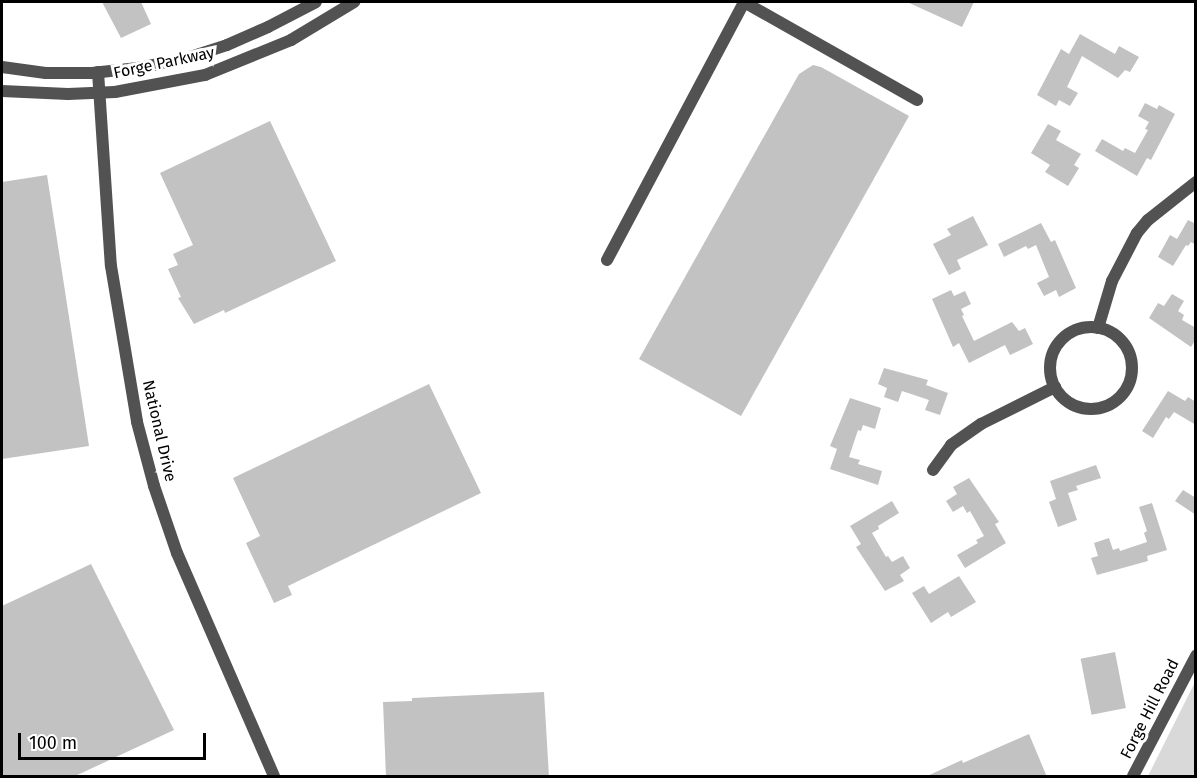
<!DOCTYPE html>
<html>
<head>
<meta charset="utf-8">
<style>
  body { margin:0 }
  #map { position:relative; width:1197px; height:778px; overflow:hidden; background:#fff; font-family:"Fira Sans",sans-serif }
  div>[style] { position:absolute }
  .green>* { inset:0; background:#d9d9d9 }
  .building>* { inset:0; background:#c2c2c2; transform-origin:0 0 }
  .minor>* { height:12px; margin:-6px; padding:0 6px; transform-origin:6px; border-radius:6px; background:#525252 }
  .minor>.ring { margin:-6px; padding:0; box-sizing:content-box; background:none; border:12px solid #525252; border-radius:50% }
  .tertiary>* { height:12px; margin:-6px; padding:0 6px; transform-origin:6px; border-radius:6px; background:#525252 }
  span { translate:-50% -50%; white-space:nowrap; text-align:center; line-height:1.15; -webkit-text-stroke:6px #fff; paint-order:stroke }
  .street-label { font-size:16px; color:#000 }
  .frame { position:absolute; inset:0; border:3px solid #000; pointer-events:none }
  .scale { position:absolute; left:18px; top:733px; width:188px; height:27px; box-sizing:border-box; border:3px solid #000; border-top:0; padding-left:8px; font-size:18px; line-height:21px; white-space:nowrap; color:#000; -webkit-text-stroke:4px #fff; paint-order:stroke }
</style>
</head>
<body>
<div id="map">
  <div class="green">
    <div style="clip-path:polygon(1195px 682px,1195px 776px,1148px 776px)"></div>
  </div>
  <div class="building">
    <div style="clip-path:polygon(102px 2px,141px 2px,151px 24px,121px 38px)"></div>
    <div style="clip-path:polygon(907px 2px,974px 2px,962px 27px)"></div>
    <div style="clip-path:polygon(1080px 34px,1115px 54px,1119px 46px,1139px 57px,1130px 72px,1125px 70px,1118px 78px,1082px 56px,1067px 87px,1078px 93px,1070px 106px,1059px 100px,1056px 106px,1037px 95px,1061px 49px,1069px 54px)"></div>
    <div style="clip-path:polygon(813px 65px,821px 67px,909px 116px,741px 416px,639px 359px,799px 74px)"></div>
    <div style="clip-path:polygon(1145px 103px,1157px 109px,1159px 105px,1175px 114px,1151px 160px,1147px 158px,1137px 176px,1095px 151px,1102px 139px,1123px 151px,1125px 148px,1135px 153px,1148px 130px,1145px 129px,1149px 122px,1138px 116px)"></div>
    <div style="clip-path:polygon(270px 121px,336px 261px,225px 313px,224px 310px,194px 324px,178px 298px,181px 297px,168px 269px,178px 265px,173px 254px,193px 245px,160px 173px)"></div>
    <div style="clip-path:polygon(1048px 124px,1061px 131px,1056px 140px,1081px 154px,1074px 165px,1079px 168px,1068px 186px,1045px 172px,1050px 165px,1031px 153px)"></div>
    <div style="clip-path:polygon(47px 175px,89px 446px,2px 459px,2px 182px)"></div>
    <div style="clip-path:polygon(973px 216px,988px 245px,957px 260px,961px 269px,949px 275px,933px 244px,951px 235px,947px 229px)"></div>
    <div style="clip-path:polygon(1188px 220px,1196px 224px,1196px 245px,1191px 242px,1188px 246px,1186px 245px,1173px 266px,1158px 257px,1170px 235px,1177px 239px)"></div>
    <div style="clip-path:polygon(1041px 223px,1051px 242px,1055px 240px,1076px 288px,1059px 297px,1056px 290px,1044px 296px,1037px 283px,1049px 277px,1036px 245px,1028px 249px,1026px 246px,1004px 257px,998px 244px)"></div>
    <div style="clip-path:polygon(951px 290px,954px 296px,965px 291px,971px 304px,961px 309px,964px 315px,962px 316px,974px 341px,1012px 322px,1019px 331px,1025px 328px,1033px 344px,1010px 355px,1005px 345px,969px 363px,959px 343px,953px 347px,932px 299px)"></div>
    <div style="clip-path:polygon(1172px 294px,1184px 301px,1178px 311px,1184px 315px,1182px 320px,1196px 328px,1196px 339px,1191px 347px,1149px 318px,1158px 303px,1164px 306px)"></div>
    <div style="clip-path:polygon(884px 368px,928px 380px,926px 385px,948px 393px,940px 415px,925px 410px,929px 400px,902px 391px,898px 402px,884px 397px,887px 388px,878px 384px)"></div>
    <div style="clip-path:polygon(429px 384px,481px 493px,288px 586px,292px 595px,274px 603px,246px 543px,260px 536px,233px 478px)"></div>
    <div style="clip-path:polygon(1168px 391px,1185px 401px,1188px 397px,1196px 402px,1196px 425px,1174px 412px,1169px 419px,1166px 417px,1153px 438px,1142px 431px)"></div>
    <div style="clip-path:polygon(850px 398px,881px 408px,875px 429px,863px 425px,861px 431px,858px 430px,849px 457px,860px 460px,858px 464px,882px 471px,878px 485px,830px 469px,837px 449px,830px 446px)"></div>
    <div style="clip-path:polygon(1096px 465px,1101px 478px,1076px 486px,1078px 490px,1068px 493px,1077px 520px,1058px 527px,1049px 502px,1056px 499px,1050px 481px)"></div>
    <div style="clip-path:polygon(969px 478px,999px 522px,995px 524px,1006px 543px,965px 568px,957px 555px,978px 543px,976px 540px,984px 536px,970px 511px,967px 513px,963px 506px,953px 512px,946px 501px,957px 494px,953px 487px)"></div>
    <div style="clip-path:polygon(1183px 490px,1196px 498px,1196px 515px,1175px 501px)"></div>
    <div style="clip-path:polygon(892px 501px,899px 513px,878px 526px,879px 529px,872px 533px,886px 557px,888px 556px,892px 562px,903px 556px,910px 568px,900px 575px,904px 581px,885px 591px,856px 547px,861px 544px,850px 526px)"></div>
    <div style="clip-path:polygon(1152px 503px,1167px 550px,1147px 556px,1148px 561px,1097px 575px,1091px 558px,1098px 556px,1094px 543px,1109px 538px,1113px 550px,1119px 548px,1120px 551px,1147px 542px,1144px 533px,1147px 531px,1139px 507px)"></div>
    <div style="clip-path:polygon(91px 564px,174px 730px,73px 777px,2px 777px,2px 606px)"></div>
    <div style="clip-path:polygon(959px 576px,976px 602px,951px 617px,948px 612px,931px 623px,912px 593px,924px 586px,929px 594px)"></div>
    <div style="left:1115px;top:652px;width:57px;height:35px;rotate:79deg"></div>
    <div style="clip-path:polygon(544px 692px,549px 777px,386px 777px,383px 702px,412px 701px,412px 698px)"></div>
    <div style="clip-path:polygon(1029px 734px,1047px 777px,925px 777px,962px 760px,963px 763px)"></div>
  </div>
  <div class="minor">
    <div style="left:98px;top:72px;width:194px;rotate:86.2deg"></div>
    <div style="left:111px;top:266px;width:158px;rotate:80.5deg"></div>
    <div style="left:137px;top:422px;width:66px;rotate:75.1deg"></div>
    <div style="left:154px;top:486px;width:71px;rotate:71.1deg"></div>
    <div style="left:177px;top:553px;width:243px;rotate:66.5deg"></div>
    <div style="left:607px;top:260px;width:292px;rotate:-62deg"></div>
    <div style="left:744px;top:2px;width:199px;rotate:29.5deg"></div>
    <div class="ring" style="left:1050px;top:327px;width:70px;height:70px"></div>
    <div style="left:1098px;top:328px;width:49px;rotate:-73.4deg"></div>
    <div style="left:1112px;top:281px;width:54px;rotate:-62.5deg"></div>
    <div style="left:1137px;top:233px;width:17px;rotate:-50deg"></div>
    <div style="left:1148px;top:220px;width:61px;rotate:-38.4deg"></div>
    <div style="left:933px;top:470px;width:31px;rotate:-54deg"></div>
    <div style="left:951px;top:445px;width:37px;rotate:-35deg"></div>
    <div style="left:981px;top:424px;width:83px;rotate:-26.6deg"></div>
    <div style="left:1133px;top:776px;width:136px;rotate:-62.3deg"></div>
  </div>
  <div class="tertiary">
    <div style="left:2px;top:67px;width:44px;rotate:7.8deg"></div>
    <div style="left:46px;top:73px;width:46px"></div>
    <div style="left:92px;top:73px;width:46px;rotate:-6.2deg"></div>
    <div style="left:138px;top:68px;width:47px;rotate:-11.1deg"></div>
    <div style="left:184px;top:59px;width:45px;rotate:-18deg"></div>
    <div style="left:227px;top:45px;width:45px;rotate:-23.7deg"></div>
    <div style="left:268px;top:27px;width:54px;rotate:-27.5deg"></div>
    <div style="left:2px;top:91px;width:66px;rotate:2.6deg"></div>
    <div style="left:68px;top:94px;width:47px;rotate:-2.4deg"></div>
    <div style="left:115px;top:92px;width:92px;rotate:-10.7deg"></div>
    <div style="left:205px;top:75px;width:93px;rotate:-22.1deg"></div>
    <div style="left:291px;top:40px;width:74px;rotate:-31.1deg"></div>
  </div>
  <div class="street-label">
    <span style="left:164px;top:63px;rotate:-12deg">Forge Parkway</span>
    <span style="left:159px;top:431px;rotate:77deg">National Drive</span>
    <span style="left:1150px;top:709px;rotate:-63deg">Forge Hill Road</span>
  </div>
  <div class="frame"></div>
  <div class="scale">100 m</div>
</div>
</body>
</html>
